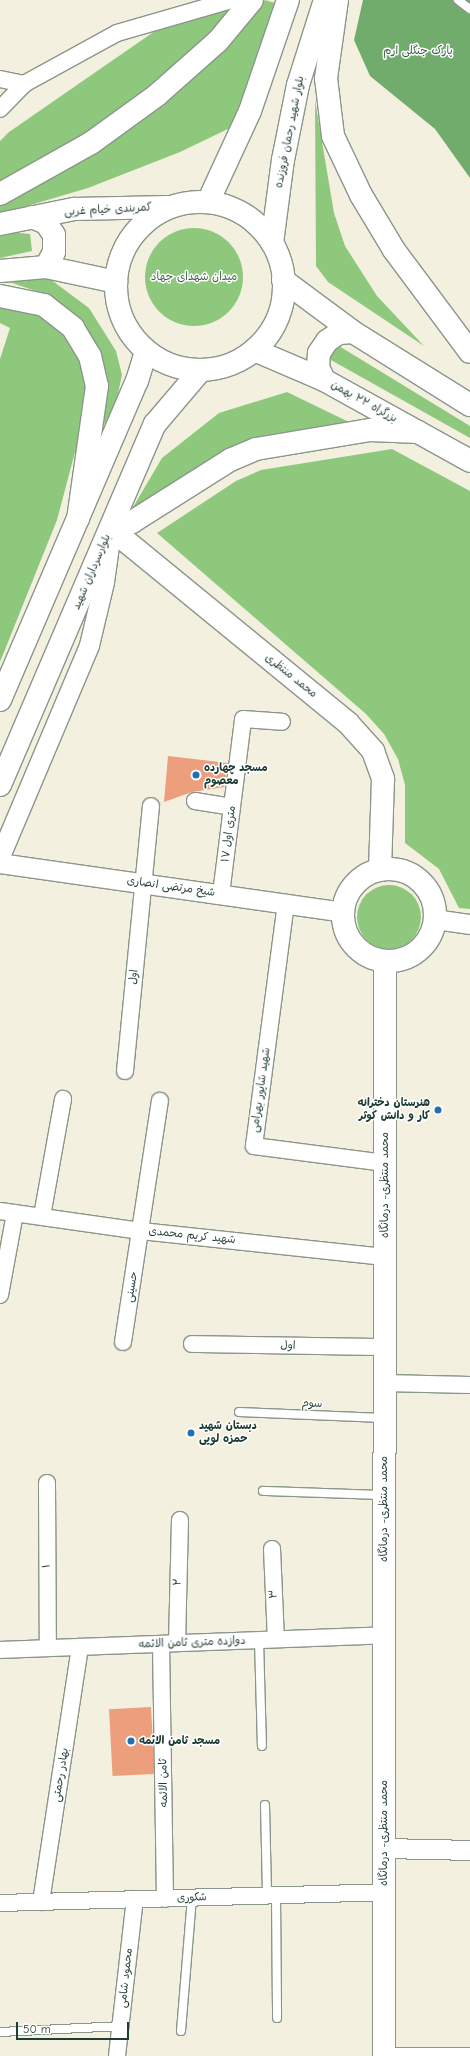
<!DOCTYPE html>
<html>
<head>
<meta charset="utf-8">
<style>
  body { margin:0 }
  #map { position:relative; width:470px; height:2056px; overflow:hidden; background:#f4f0df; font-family:"Comic Neue","Playpen Sans Arabic",sans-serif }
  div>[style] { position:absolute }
  .green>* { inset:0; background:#8ec87d }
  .round { border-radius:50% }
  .forest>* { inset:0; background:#72ac6c }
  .building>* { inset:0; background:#ec9e7d; transform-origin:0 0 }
  .roads { filter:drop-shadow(1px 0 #8a968a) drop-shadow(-1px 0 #8a968a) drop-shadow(0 1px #8a968a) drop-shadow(0 -1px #8a968a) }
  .service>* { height:8px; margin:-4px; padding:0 4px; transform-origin:4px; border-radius:4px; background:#fff }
  .minor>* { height:16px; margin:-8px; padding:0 8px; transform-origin:8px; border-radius:8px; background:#fff }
  .tertiary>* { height:19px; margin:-9.5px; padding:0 9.5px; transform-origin:9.5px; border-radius:9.5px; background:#fff }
  .secondary>* { height:22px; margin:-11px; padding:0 11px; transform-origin:11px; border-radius:11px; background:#fff }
  .secondary>.ring { margin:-11px; padding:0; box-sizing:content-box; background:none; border:22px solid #fff; border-radius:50% }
  .trunk>* { height:22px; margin:-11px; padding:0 11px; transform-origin:11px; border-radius:11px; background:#fff }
  .trunk>.ring { margin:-11px; padding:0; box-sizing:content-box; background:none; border:22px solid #fff; border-radius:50% }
  .dots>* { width:11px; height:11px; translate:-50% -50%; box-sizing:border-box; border:2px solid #fff; border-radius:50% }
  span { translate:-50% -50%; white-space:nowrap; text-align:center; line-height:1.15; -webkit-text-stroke:3px #fff; paint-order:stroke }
  .park-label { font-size:11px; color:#3b6046 }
  .street-label { font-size:11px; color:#1f3d34 }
  .poi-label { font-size:11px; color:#1f3d34; font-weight:700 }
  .left { translate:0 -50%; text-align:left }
  .right { translate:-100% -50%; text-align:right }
  .scale { position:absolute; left:16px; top:2022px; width:113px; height:18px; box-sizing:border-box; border:2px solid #1f3d34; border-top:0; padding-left:5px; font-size:12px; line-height:14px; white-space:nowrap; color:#1f3d34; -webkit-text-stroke:3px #fff; paint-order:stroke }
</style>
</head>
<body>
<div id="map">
  <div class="green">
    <div style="clip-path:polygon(265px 0,275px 3px,249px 83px,230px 128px,180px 152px,88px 188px,0 214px,0 202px,233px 38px)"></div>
    <div style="clip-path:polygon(230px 8px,220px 25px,123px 111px,11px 179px,0 181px,0 141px,9px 132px,155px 31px)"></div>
    <div style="clip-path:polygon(315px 100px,334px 213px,345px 246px,377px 296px,424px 346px,328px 282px,316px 266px)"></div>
    <div class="round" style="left:145px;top:228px;width:98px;height:98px"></div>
    <div style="clip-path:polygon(8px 232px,30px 234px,32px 251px,0 258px,0 233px)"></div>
    <div style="clip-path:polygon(50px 279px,89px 308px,116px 351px,122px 375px,116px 403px,99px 434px,80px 319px,51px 296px,6px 281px)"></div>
    <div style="clip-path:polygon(0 301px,8px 301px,57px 323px,72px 343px,86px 373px,87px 407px,57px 520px,0 662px,0 359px,10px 328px,0 323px)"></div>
    <div style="clip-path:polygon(339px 346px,470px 426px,470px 438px,331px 360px,331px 352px)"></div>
    <div style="clip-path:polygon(287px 392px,353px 424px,272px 436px,129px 514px,162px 458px,219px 413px)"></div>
    <div style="clip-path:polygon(392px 449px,470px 491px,470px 909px,459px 908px,439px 869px,405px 843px,405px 785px,398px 759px,384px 734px,366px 714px,157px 533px,236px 481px,261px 470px)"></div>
    <div class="round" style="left:357px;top:885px;width:64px;height:64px"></div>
  </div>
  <div class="forest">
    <div style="clip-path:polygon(363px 0,470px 0,470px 178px,435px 129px,370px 76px,354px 40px)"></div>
  </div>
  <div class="building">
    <div style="clip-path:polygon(168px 756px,228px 763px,224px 787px,192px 792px,164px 802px)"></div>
    <div style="left:151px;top:1707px;width:67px;height:42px;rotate:87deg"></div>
  </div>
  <div class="roads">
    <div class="service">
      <div style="left:458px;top:0;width:15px;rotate:37deg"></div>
      <div style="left:239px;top:1412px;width:144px;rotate:2.4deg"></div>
      <div style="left:263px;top:1491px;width:121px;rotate:1.9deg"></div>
      <div style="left:259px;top:1640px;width:106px;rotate:88.4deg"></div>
      <div style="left:265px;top:1805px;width:91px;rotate:88.7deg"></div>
      <div style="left:276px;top:1895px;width:123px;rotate:89.5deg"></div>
      <div style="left:181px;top:2031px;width:133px;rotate:-85.3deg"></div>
      <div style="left:0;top:2032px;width:121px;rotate:-2.8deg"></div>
    </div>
    <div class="minor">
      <div style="left:0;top:79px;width:25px;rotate:12deg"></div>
      <div style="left:0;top:109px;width:35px;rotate:-46deg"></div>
      <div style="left:24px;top:84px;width:106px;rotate:-28.7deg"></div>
      <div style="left:117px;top:33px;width:119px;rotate:-16.1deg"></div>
      <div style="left:195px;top:801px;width:37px;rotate:9deg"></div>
      <div style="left:221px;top:894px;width:176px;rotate:-82.8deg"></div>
      <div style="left:243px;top:719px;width:39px;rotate:4deg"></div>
      <div style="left:286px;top:903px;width:245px;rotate:97.5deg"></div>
      <div style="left:254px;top:1146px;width:132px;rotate:7.4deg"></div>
      <div style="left:125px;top:1071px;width:266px;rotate:-84.4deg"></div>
      <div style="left:0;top:1211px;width:142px;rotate:8.1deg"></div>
      <div style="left:141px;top:1231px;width:245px;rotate:6.1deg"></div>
      <div style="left:42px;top:1216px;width:119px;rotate:-79.8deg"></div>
      <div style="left:0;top:1295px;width:83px;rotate:-79.6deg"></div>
      <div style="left:123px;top:1342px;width:244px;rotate:-81.3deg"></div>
      <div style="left:192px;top:1344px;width:193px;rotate:0.9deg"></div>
      <div style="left:384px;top:1383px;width:86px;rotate:1.3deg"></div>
      <div style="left:47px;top:1483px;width:165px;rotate:89.7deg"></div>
      <div style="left:272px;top:1549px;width:90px;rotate:87.5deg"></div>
      <div style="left:177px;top:1643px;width:123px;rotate:-88.6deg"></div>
      <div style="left:161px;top:1644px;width:255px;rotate:89.1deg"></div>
      <div style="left:0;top:1650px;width:384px;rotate:-2.2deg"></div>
      <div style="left:41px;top:1902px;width:258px;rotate:-81.3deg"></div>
      <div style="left:0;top:1903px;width:384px;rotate:-1.6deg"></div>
      <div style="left:117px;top:2056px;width:158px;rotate:-83.5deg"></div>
      <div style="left:384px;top:2056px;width:86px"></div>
    </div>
    <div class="tertiary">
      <div style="left:0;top:856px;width:229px;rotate:-67.1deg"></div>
      <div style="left:89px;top:645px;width:65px;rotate:-76.6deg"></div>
      <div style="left:104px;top:582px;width:43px;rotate:-82.1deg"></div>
      <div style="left:0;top:863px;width:346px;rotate:8.1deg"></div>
      <div style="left:434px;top:919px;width:36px;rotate:8deg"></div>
      <div style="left:384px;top:1848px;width:86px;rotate:1.3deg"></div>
    </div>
    <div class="secondary">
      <div style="left:111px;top:529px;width:306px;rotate:39.3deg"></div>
      <div style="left:348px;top:723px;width:38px;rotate:48deg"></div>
      <div style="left:373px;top:751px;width:30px;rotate:70deg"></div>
      <div style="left:383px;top:779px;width:91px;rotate:91.9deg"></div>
      <div style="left:0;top:700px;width:347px;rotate:-66.8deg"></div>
      <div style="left:137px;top:381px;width:31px;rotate:-73deg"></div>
      <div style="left:0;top:785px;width:393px;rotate:-66.8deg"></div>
      <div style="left:155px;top:424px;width:71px;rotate:-49.6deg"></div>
      <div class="ring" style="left:343px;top:869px;width:70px;height:70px"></div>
      <div style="left:384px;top:2056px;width:1095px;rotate:-89.95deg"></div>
    </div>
    <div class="trunk">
      <div style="left:337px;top:0;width:79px;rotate:98deg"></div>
      <div style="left:326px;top:78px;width:58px;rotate:83.1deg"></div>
      <div style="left:333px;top:136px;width:65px;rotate:64.6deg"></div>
      <div style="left:361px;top:195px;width:64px;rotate:59deg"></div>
      <div style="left:394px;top:250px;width:127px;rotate:53.3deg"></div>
      <div style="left:0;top:194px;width:104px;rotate:-29.3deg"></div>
      <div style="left:91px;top:143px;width:82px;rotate:-36deg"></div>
      <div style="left:157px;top:95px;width:81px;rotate:-41.5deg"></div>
      <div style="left:218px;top:41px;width:53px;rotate:-50.3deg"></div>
      <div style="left:208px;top:202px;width:100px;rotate:-65.2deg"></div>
      <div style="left:250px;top:111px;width:117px;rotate:-71.1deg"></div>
      <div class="ring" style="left:116px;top:202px;width:146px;height:146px"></div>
      <div style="left:32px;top:217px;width:15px;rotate:23deg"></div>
      <div style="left:46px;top:223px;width:14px;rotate:56deg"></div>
      <div style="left:54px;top:235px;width:17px;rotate:90deg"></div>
      <div style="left:54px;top:252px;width:17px;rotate:118deg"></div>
      <div style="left:0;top:224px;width:76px;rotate:-11.5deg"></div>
      <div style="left:74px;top:209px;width:94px;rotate:-1.2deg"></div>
      <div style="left:272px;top:243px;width:84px;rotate:-82.5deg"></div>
      <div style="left:283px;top:160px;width:76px;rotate:-78.7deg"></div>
      <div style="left:298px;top:85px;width:89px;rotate:-72.4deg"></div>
      <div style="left:0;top:271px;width:46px;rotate:-5deg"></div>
      <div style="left:46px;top:267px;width:72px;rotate:12.1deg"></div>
      <div style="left:283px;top:280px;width:87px;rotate:36.6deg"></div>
      <div style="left:353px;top:332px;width:138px;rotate:32deg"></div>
      <div style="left:0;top:296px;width:45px;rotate:11.6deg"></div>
      <div style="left:44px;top:305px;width:37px;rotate:38deg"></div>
      <div style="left:73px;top:328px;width:33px;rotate:59deg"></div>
      <div style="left:90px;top:356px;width:31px;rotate:77deg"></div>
      <div style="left:97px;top:386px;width:134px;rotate:98.1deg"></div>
      <div style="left:254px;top:350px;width:76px;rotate:23.2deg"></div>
      <div style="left:324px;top:380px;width:167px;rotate:29deg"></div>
      <div style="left:324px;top:380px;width:14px;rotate:-115deg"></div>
      <div style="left:318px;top:367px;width:14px;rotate:-86deg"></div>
      <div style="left:319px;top:353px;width:14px;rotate:-56deg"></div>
      <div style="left:327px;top:341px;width:14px;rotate:-34deg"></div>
      <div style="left:339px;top:333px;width:14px;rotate:-4deg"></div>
      <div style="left:111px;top:529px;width:22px;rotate:-18deg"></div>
      <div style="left:132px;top:522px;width:116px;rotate:-32.3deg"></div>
      <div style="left:230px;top:460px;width:28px;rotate:-23deg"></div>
      <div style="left:256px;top:449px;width:116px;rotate:-9.5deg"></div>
      <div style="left:370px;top:430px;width:48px;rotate:2.4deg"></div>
    </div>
  </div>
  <div class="dots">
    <div style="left:196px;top:775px;background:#1f6fb2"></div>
    <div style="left:438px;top:1110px;background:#1f6fb2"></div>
    <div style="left:191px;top:1433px;background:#1f6fb2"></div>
    <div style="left:131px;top:1741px;background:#1f6fb2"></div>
  </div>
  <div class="park-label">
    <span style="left:418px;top:51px">پارک جنگلی ارم</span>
    <span style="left:194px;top:277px">میدان شهدای جهاد</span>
  </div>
  <div class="street-label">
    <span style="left:290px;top:132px;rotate:-79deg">بلوار شهید رحمان فروزنده</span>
    <span style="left:108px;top:210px;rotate:-3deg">کمربندی خیام غربی</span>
    <span style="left:364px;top:402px;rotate:29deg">بزرگراه ۲۲ بهمن</span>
    <span style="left:92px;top:572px;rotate:-67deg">بلوارسرداران شهید</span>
    <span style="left:291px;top:676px;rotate:39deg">محمد منتظری</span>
    <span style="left:229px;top:834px;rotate:-83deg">۱۷ متری اول</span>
    <span style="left:171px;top:887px;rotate:8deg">شیخ مرتضی انصاری</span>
    <span style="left:134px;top:977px;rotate:-84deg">اول</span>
    <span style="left:261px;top:1090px;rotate:-82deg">شهید شاپور بهرامی</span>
    <span style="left:385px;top:1185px;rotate:-90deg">محمد منتظری- درمانگاه</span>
    <span style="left:192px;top:1236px;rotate:6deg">شهید کریم محمدی</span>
    <span style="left:132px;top:1287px;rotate:-81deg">حسینی</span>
    <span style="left:288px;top:1346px;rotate:1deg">اول</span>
    <span style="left:312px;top:1404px;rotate:2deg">سوم</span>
    <span style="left:384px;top:1509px;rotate:-90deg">محمد منتظری- درمانگاه</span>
    <span style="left:47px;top:1566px;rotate:-91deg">۱</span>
    <span style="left:178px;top:1582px;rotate:-89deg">۲</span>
    <span style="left:274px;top:1594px;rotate:-92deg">۳</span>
    <span style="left:192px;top:1643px;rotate:-2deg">دوازده متری ثامن الائمه</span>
    <span style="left:61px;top:1775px;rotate:-81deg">بهادر رحمتی</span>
    <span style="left:164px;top:1783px;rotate:-91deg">ثامن الائمه</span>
    <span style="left:384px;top:1833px;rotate:-90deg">محمد منتظری- درمانگاه</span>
    <span style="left:192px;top:1898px;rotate:-2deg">شکوری</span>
    <span style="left:126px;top:1978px;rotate:-84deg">محمود شامی</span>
  </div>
  <div class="poi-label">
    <span class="left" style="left:204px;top:775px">مسجد چهارده<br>معصوم</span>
    <span class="right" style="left:430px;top:1110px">هنرستان دخترانه<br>کار و دانش کوثر</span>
    <span class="left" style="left:199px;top:1433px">دبستان شهید<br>حمزه لویی</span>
    <span class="left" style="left:139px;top:1741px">مسجد ثامن الائمه</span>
  </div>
  <div class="scale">50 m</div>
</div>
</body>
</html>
